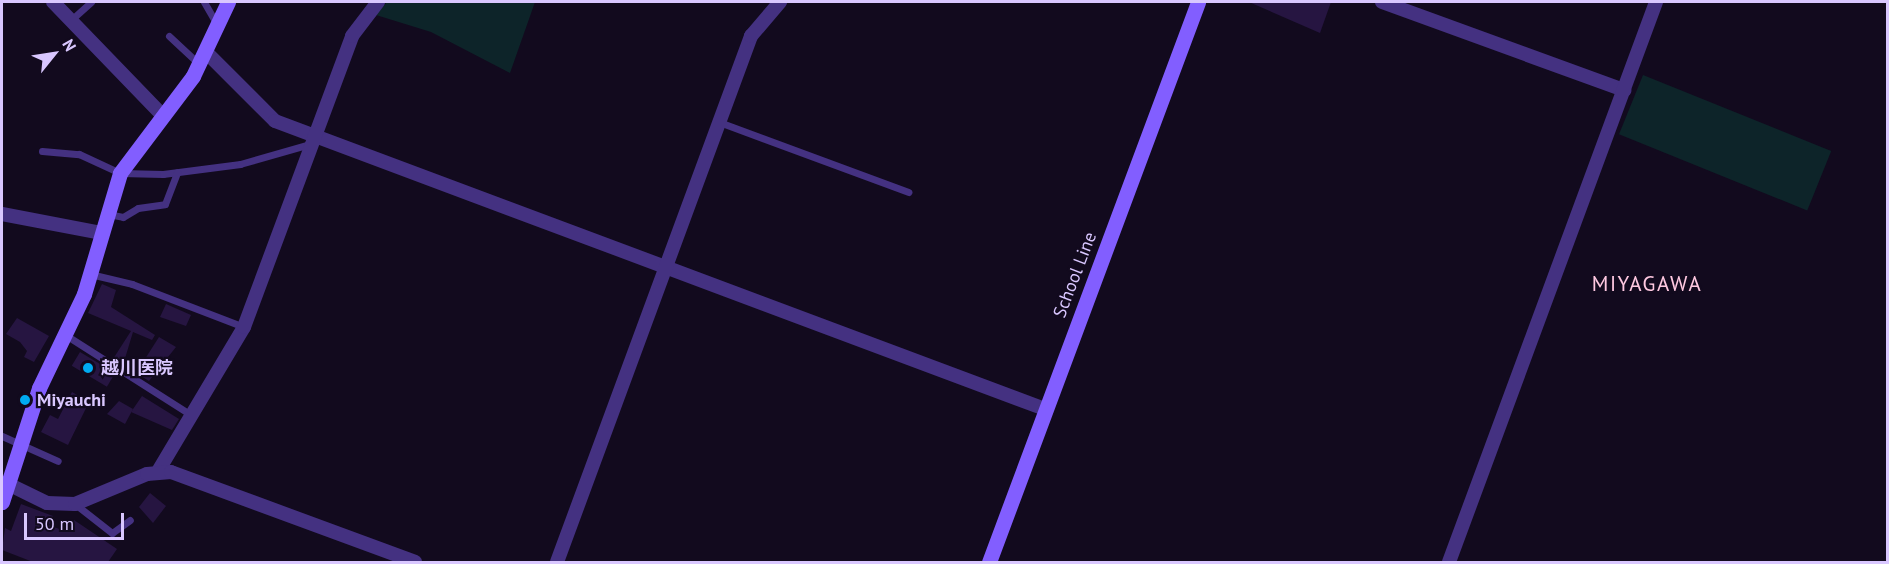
<!DOCTYPE html>
<html>
<head>
<meta charset="utf-8">
<style>
  body { margin:0 }
  #map { position:relative; width:1889px; height:564px; overflow:hidden; background:#120a1e; font-family:"PT Sans","Noto Sans JP",sans-serif }
  div>[style] { position:absolute }
  .green>* { inset:0; background:#0d2429; transform-origin:0 0 }
  .building>* { inset:0; background:#261541; transform-origin:0 0 }
  .lane>* { height:7px; margin:-3.5px; padding:0 3.5px; transform-origin:3.5px; border-radius:3.5px; background:#443181 }
  .street>* { height:14px; margin:-7px; padding:0 7px; transform-origin:7px; border-radius:7px; background:#443181 }
  .secondary>* { height:15px; margin:-7.5px; padding:0 7.5px; transform-origin:7.5px; border-radius:7.5px; background:#825eff }
  .dots>* { width:16px; height:16px; translate:-50% -50%; box-sizing:border-box; border:3px solid #120a1e; border-radius:50% }
  span { translate:-50% -50%; white-space:nowrap; text-align:center; line-height:1.15; -webkit-text-stroke:4.5px #120a1e; paint-order:stroke }
  .street-label { font-size:18px; color:#d9c7ff }
  .poi-label { font-size:18px; color:#d9c7ff; font-weight:700 }
  .left { translate:0 -50%; text-align:left }
  .quarter-label { font-size:21px; color:#ffc9e1; letter-spacing:1.5px }
  .frame { position:absolute; inset:0; border:3px solid #d9c7ff; pointer-events:none }
  .north { position:absolute; left:24px; top:24px; width:60px; height:60px; -webkit-text-stroke:4px #120a1e; paint-order:stroke; rotate:60deg; font-size:16px; font-weight:700; line-height:24px; text-align:center; color:#d9c7ff }
  .north::after { content:''; display:block; margin:auto; width:21px; height:27px; background:#d9c7ff; clip-path:polygon(50% 0,100% 100%,50% 72%,0 100%) }
  .scale { position:absolute; left:24px; top:513px; width:100px; height:27px; box-sizing:border-box; border:3px solid #d9c7ff; border-top:0; padding-left:8px; font-size:18px; line-height:21px; white-space:nowrap; color:#d9c7ff; -webkit-text-stroke:4px #120a1e; paint-order:stroke }
</style>
</head>
<body>
<div id="map">
  <div class="green">
    <div style="clip-path:polygon(387px 2px,535px 2px,510px 73px,431px 32px,376px 15px)"></div>
    <div style="left:1643px;top:75px;width:203px;height:64px;rotate:22deg"></div>
  </div>
  <div class="building">
    <div style="clip-path:polygon(1249px 2px,1331px 2px,1320px 33px)"></div>
    <div style="clip-path:polygon(102px 284px,116px 290px,111px 307px,155px 335px,152px 340px,133px 332px,123px 365px,113px 359px,131px 331px,88px 313px)"></div>
    <div style="clip-path:polygon(166px 304px,191px 315px,186px 326px,160px 317px)"></div>
    <div style="clip-path:polygon(17px 318px,49px 336px,34px 362px,24px 357px,27px 351px,20px 342px,6px 334px)"></div>
    <div style="clip-path:polygon(159px 337px,176px 347px,149px 381px,136px 373px)"></div>
    <div style="left:80px;top:352px;width:41px;height:16px;rotate:31deg"></div>
    <div style="clip-path:polygon(72px 392px,89px 402px,68px 445px,41px 432px,50px 415px,58px 419px)"></div>
    <div style="clip-path:polygon(142px 396px,179px 419px,172px 430px,131px 412px)"></div>
    <div style="clip-path:polygon(119px 401px,133px 409px,125px 424px,107px 414px)"></div>
    <div style="clip-path:polygon(150px 493px,166px 506px,153px 523px,139px 507px)"></div>
    <div style="clip-path:polygon(21px 504px,53px 516px,49px 525px,67px 532px,74px 520px,117px 549px,108px 562px,33px 562px,2px 550px,5px 528px,11px 531px)"></div>
  </div>
  <div class="lane">
    <div style="left:204px;top:2px;width:24px;rotate:60deg"></div>
    <div style="left:71px;top:20px;width:27px;rotate:-42deg"></div>
    <div style="left:169px;top:36px;width:40px;rotate:43deg"></div>
    <div style="left:719px;top:122px;width:202px;rotate:20.3deg"></div>
    <div style="left:42px;top:151px;width:37px;rotate:5deg"></div>
    <div style="left:79px;top:154px;width:45px;rotate:24.9deg"></div>
    <div style="left:120px;top:173px;width:43px;rotate:1.3deg"></div>
    <div style="left:163px;top:174px;width:78px;rotate:-7.4deg"></div>
    <div style="left:240px;top:164px;width:76px;rotate:-16deg"></div>
    <div style="left:108px;top:214px;width:15px;rotate:11deg"></div>
    <div style="left:123px;top:217px;width:17px;rotate:-31deg"></div>
    <div style="left:138px;top:208px;width:27px;rotate:-8deg"></div>
    <div style="left:165px;top:204px;width:34px;rotate:-69deg"></div>
    <div style="left:90px;top:274px;width:43px;rotate:13.4deg"></div>
    <div style="left:132px;top:284px;width:120px;rotate:21deg"></div>
    <div style="left:64px;top:334px;width:151px;rotate:32.5deg"></div>
    <div style="left:2px;top:436px;width:61px;rotate:24.1deg"></div>
    <div style="left:75px;top:504px;width:47px;rotate:38.1deg"></div>
    <div style="left:112px;top:533px;width:22px;rotate:-36deg"></div>
  </div>
  <div class="street">
    <div style="left:53px;top:2px;width:157px;rotate:46deg"></div>
    <div style="left:1382px;top:2px;width:258px;rotate:20deg"></div>
    <div style="left:207px;top:53px;width:96px;rotate:45deg"></div>
    <div style="left:275px;top:121px;width:822px;rotate:20.51deg"></div>
    <div style="left:2px;top:214px;width:102px;rotate:10.8deg"></div>
    <div style="left:157px;top:473px;width:170px;rotate:-59.2deg"></div>
    <div style="left:244px;top:327px;width:310px;rotate:-69.6deg"></div>
    <div style="left:352px;top:36px;width:43px;rotate:-52.6deg"></div>
    <div style="left:8px;top:484px;width:43px;rotate:26deg"></div>
    <div style="left:47px;top:503px;width:28px;rotate:2deg"></div>
    <div style="left:75px;top:504px;width:78px;rotate:-22.6deg"></div>
    <div style="left:147px;top:474px;width:24px;rotate:-5deg"></div>
    <div style="left:171px;top:472px;width:260px;rotate:20.2deg"></div>
    <div style="left:557px;top:562px;width:561px;rotate:-69.75deg"></div>
    <div style="left:751px;top:36px;width:45px;rotate:-49.5deg"></div>
    <div style="left:1449px;top:562px;width:597px;rotate:-69.71deg"></div>
  </div>
  <div class="secondary">
    <div style="left:2px;top:502px;width:120px;rotate:-72deg"></div>
    <div style="left:39px;top:388px;width:104px;rotate:-64.4deg"></div>
    <div style="left:84px;top:294px;width:126px;rotate:-73.4deg"></div>
    <div style="left:120px;top:173px;width:121px;rotate:-53deg"></div>
    <div style="left:193px;top:76px;width:82px;rotate:-64.7deg"></div>
    <div style="left:989px;top:562px;width:598px;rotate:-69.53deg"></div>
  </div>
  <div class="dots">
    <div style="left:88px;top:368px;background:#00abf2"></div>
    <div style="left:25px;top:400px;background:#00abf2"></div>
  </div>
  <div class="street-label">
    <span style="left:1075px;top:275px;rotate:-69deg">School Line</span>
  </div>
  <div class="poi-label">
    <span class="left" style="left:101px;top:368px">越川医院</span>
    <span class="left" style="left:37px;top:400px">Miyauchi</span>
  </div>
  <div class="quarter-label">
    <span style="left:1647px;top:284px">MIYAGAWA</span>
  </div>
  <div class="frame"></div>
  <div class="north">N</div>
  <div class="scale">50 m</div>
</div>
</body>
</html>
